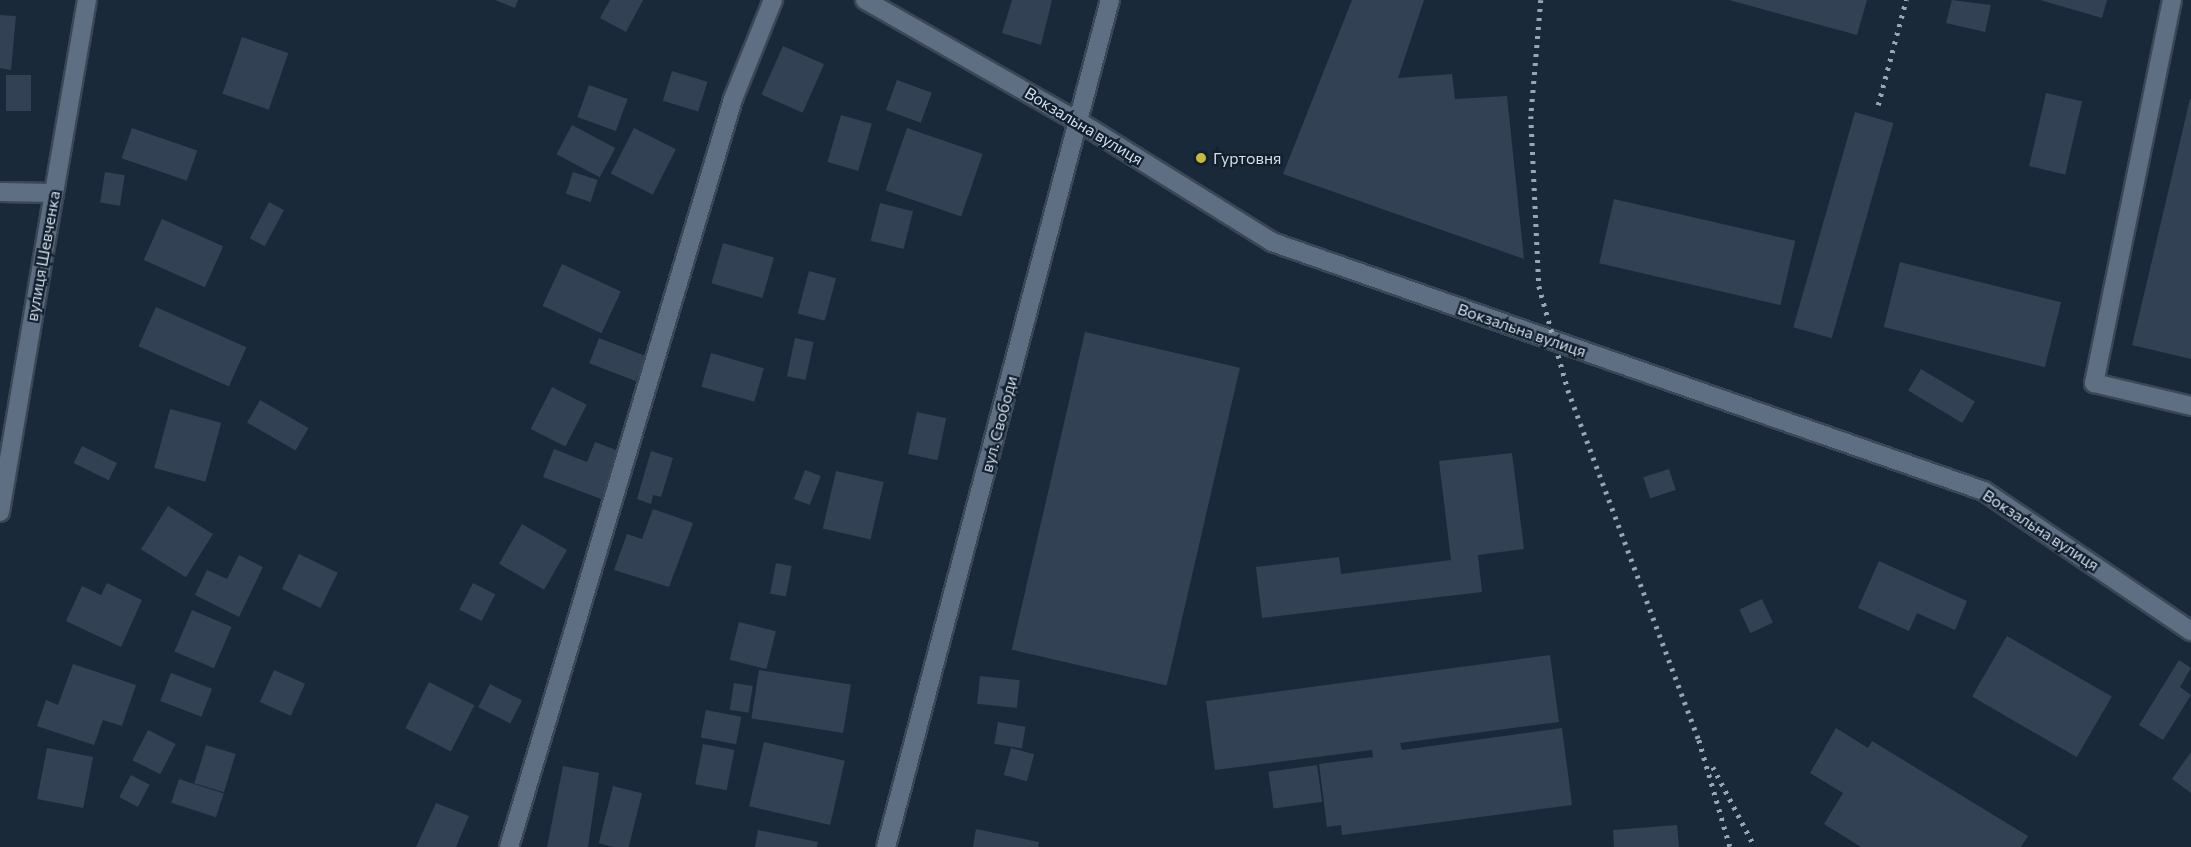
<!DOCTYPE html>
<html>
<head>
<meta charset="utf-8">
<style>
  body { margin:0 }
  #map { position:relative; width:2191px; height:847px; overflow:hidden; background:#1a2939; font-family:Commissioner,sans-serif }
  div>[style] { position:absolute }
  .building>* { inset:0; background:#324153; transform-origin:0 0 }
  .roads { filter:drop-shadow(2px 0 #3a4755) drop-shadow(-2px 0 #3a4755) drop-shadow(0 2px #3a4755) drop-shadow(0 -2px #3a4755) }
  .lane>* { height:18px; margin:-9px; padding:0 9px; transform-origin:9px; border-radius:9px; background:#5f6f83 }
  .street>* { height:18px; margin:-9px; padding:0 9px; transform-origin:9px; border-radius:9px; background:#5f6f83 }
  .secondary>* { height:18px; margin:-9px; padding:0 9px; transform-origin:9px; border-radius:9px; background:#5f6f83 }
  .rail>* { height:4.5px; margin-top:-2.25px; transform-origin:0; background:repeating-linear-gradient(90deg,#9ba6b3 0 3px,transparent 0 9px) }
  .dots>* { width:16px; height:16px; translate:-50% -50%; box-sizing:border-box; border:3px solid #111f2f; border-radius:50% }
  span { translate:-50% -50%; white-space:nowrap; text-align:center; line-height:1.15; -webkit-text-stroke:4.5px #111f2f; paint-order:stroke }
  .street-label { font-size:16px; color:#d5dfea }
  .poi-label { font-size:16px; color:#d5dfea }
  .left { translate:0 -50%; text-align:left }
</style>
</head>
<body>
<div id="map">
  <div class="building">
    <div style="clip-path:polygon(495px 0,518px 0,515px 8px)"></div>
    <div style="clip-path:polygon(610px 0,643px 0,626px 32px,600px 18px)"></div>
    <div style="clip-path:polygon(1012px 0,1052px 0,1041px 45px,1002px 33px)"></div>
    <div style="clip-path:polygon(1352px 0,1424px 0,1398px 78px,1452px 74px,1455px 99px,1507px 96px,1524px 259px,1283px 174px)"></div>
    <div style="clip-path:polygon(1729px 0,1867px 0,1857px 35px)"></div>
    <div style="clip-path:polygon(1952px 0,1991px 5px,1985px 32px,1946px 23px)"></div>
    <div style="clip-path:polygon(2040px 0,2107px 0,2102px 18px)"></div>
    <div style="clip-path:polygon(0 15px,16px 16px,11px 70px,0 68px)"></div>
    <div style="left:242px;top:37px;width:49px;height:60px;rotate:19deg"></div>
    <div style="left:783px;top:46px;width:45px;height:53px;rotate:24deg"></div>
    <div style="left:672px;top:71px;width:37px;height:31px;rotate:17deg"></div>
    <div style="left:6px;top:75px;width:25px;height:36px"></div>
    <div style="left:897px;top:80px;width:37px;height:32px;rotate:20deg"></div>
    <div style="left:589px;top:85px;width:41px;height:34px;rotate:20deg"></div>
    <div style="left:2046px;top:93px;width:37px;height:75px;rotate:13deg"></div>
    <div style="clip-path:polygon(2190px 99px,2191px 99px,2191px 359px,2132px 345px)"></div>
    <div style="left:1855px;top:112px;width:40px;height:224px;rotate:16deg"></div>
    <div style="left:841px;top:115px;width:32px;height:49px;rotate:16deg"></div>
    <div style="left:572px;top:125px;width:49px;height:33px;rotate:28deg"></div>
    <div style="left:132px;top:128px;width:69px;height:32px;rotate:19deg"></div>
    <div style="left:634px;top:128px;width:47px;height:51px;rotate:27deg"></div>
    <div style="left:907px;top:128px;width:80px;height:66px;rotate:19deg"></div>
    <div style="left:105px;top:172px;width:20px;height:31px;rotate:9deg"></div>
    <div style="left:573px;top:172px;width:26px;height:23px;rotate:18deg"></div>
    <div style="left:1614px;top:199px;width:186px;height:66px;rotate:13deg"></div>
    <div style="left:269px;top:202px;width:17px;height:41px;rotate:28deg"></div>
    <div style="left:880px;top:203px;width:34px;height:39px;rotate:14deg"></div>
    <div style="left:162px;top:219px;width:67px;height:45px;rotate:24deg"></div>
    <div style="left:723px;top:243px;width:53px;height:42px;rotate:16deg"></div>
    <div style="left:1900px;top:262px;width:166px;height:67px;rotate:14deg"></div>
    <div style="left:562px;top:264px;width:65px;height:46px;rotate:25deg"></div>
    <div style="left:809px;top:271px;width:28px;height:44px;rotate:15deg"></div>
    <div style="left:156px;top:307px;width:99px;height:43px;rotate:24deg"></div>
    <div style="left:1085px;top:332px;width:159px;height:326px;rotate:13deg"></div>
    <div style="left:599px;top:338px;width:50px;height:27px;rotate:21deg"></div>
    <div style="left:795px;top:338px;width:19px;height:39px;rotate:12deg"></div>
    <div style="left:711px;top:353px;width:55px;height:35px;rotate:16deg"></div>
    <div style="left:1921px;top:369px;width:63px;height:25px;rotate:31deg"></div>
    <div style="left:552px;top:387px;width:39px;height:47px;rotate:27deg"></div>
    <div style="left:260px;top:400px;width:56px;height:26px;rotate:30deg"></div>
    <div style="left:170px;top:409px;width:53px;height:61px;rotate:15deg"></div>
    <div style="left:917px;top:412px;width:30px;height:43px;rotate:12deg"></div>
    <div style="clip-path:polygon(595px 442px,619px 451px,601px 499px,543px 477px,554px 449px,587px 462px)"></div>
    <div style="left:82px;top:446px;width:39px;height:19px;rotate:26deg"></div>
    <div style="clip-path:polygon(651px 451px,673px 458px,661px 497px,653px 495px,651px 504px,637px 499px)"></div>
    <div style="clip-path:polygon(1512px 453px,1524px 549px,1478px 555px,1482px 592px,1262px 618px,1256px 567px,1339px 557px,1341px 574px,1451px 560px,1439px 461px)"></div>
    <div style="left:1669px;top:469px;width:22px;height:27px;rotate:72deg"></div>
    <div style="left:805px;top:470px;width:17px;height:31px;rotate:21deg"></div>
    <div style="left:836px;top:471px;width:49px;height:59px;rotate:13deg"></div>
    <div style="left:168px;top:506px;width:53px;height:51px;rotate:32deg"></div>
    <div style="clip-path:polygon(653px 509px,693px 523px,669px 587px,614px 570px,627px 534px,642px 539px)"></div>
    <div style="left:522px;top:524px;width:52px;height:46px;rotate:30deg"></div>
    <div style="left:299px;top:554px;width:43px;height:39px;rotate:26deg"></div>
    <div style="clip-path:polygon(239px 555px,263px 567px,239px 617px,195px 595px,207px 570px,227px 579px)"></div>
    <div style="clip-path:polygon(1879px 561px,1967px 601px,1955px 630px,1917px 613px,1909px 631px,1858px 608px)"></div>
    <div style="left:776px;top:563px;width:16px;height:31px;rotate:11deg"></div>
    <div style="clip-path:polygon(107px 583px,142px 600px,121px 647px,66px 621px,82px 586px,101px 595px)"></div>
    <div style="left:473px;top:583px;width:25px;height:30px;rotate:27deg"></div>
    <div style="left:1762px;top:599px;width:26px;height:25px;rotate:65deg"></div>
    <div style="left:192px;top:610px;width:43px;height:45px;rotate:23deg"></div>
    <div style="left:739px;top:622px;width:38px;height:39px;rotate:14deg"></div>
    <div style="left:2007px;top:636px;width:121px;height:70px;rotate:30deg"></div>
    <div style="clip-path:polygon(1550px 655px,1559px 722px,1400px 743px,1402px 750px,1562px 728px,1572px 805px,1342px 835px,1341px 825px,1327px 827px,1319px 764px,1373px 757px,1372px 750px,1215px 770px,1206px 701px)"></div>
    <div style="clip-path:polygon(2179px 660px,2191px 668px,2180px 687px,2191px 695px,2163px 740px,2139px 725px)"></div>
    <div style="clip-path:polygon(73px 664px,136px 685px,122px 726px,103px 720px,94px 745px,37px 726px,46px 700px,58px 705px)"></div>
    <div style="left:274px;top:670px;width:34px;height:35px;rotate:24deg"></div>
    <div style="left:759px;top:670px;width:93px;height:49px;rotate:9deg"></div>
    <div style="left:171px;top:673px;width:44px;height:30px;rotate:21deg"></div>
    <div style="left:980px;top:676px;width:40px;height:28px;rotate:6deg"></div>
    <div style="left:429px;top:682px;width:51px;height:52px;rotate:27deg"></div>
    <div style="left:734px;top:683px;width:19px;height:27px;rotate:9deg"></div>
    <div style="left:490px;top:684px;width:36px;height:26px;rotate:27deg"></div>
    <div style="left:706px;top:710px;width:36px;height:28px;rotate:11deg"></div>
    <div style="left:998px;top:722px;width:28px;height:22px;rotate:10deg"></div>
    <div style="clip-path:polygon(1836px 728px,1868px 748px,1872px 741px,2028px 836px,2021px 847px,1861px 847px,1824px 824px,1843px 793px,1810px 773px)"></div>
    <div style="left:148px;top:730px;width:31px;height:34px;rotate:27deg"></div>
    <div style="left:764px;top:742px;width:83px;height:66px;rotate:13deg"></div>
    <div style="left:703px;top:744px;width:32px;height:41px;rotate:11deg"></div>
    <div style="left:206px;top:745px;width:31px;height:40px;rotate:17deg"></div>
    <div style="left:47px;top:748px;width:47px;height:52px;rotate:11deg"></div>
    <div style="left:1011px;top:748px;width:24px;height:28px;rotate:15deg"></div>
    <div style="clip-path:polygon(2191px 752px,2191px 793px,2172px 779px)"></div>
    <div style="left:1317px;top:765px;width:37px;height:49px;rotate:82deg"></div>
    <div style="clip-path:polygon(563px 766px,599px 773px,588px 847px,547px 847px)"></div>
    <div style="left:131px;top:775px;width:21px;height:25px;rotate:28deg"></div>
    <div style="left:179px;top:779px;width:47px;height:25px;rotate:18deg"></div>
    <div style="left:613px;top:786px;width:30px;height:59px;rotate:14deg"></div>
    <div style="clip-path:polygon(436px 803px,469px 816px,456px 847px,416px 847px)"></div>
    <div style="clip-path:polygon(1677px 825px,1679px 847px,1614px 847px,1613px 830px)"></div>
    <div style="clip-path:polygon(976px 829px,1039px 842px,1038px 847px,973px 847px)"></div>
    <div style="clip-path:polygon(758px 830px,818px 842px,817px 847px,755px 847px)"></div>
  </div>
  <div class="roads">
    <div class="lane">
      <div style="left:2172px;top:0;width:391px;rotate:101.5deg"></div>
      <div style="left:2094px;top:383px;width:100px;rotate:13.3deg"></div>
      <div style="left:509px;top:847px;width:781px;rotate:-73.33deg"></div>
      <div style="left:733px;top:99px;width:107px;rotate:-68deg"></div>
    </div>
    <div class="street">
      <div style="left:865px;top:0;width:249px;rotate:29.7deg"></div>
      <div style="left:1081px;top:123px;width:225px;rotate:31.9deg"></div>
      <div style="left:1272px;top:242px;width:754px;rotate:19.28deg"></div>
      <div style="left:1984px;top:491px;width:250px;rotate:34.1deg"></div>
      <div style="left:0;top:512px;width:324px;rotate:-80.4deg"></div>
      <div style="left:886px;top:847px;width:876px;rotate:-75.19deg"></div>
    </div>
    <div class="secondary">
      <div style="left:0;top:192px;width:54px;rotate:1.1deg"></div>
      <div style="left:54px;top:193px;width:196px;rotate:-80.3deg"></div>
    </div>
  </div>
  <div class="rail">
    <div style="left:1541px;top:0;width:116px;rotate:94.9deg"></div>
    <div style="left:1531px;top:116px;width:170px;rotate:87.3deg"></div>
    <div style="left:1539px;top:286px;width:108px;rotate:74.4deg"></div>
    <div style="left:1568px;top:390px;width:374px;rotate:69.5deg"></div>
    <div style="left:1699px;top:740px;width:111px;rotate:73.8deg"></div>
    <div style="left:1878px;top:105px;width:109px;rotate:-75.1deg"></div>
    <div style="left:1713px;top:767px;width:90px;rotate:62.3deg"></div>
  </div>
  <div class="dots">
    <div style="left:1201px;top:158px;background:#c9ba3a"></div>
  </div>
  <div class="street-label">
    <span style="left:1084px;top:126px;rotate:31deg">Вокзальна вулиця</span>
    <span style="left:43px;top:256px;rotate:-80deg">вулиця Шевченка</span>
    <span style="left:1522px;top:330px;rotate:19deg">Вокзальна вулиця</span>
    <span style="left:999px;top:424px;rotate:-75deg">вул. Свободи</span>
    <span style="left:2041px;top:530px;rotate:33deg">Вокзальна вулиця</span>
  </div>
  <div class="poi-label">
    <span class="left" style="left:1213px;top:158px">Гуртовня</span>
  </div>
</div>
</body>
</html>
